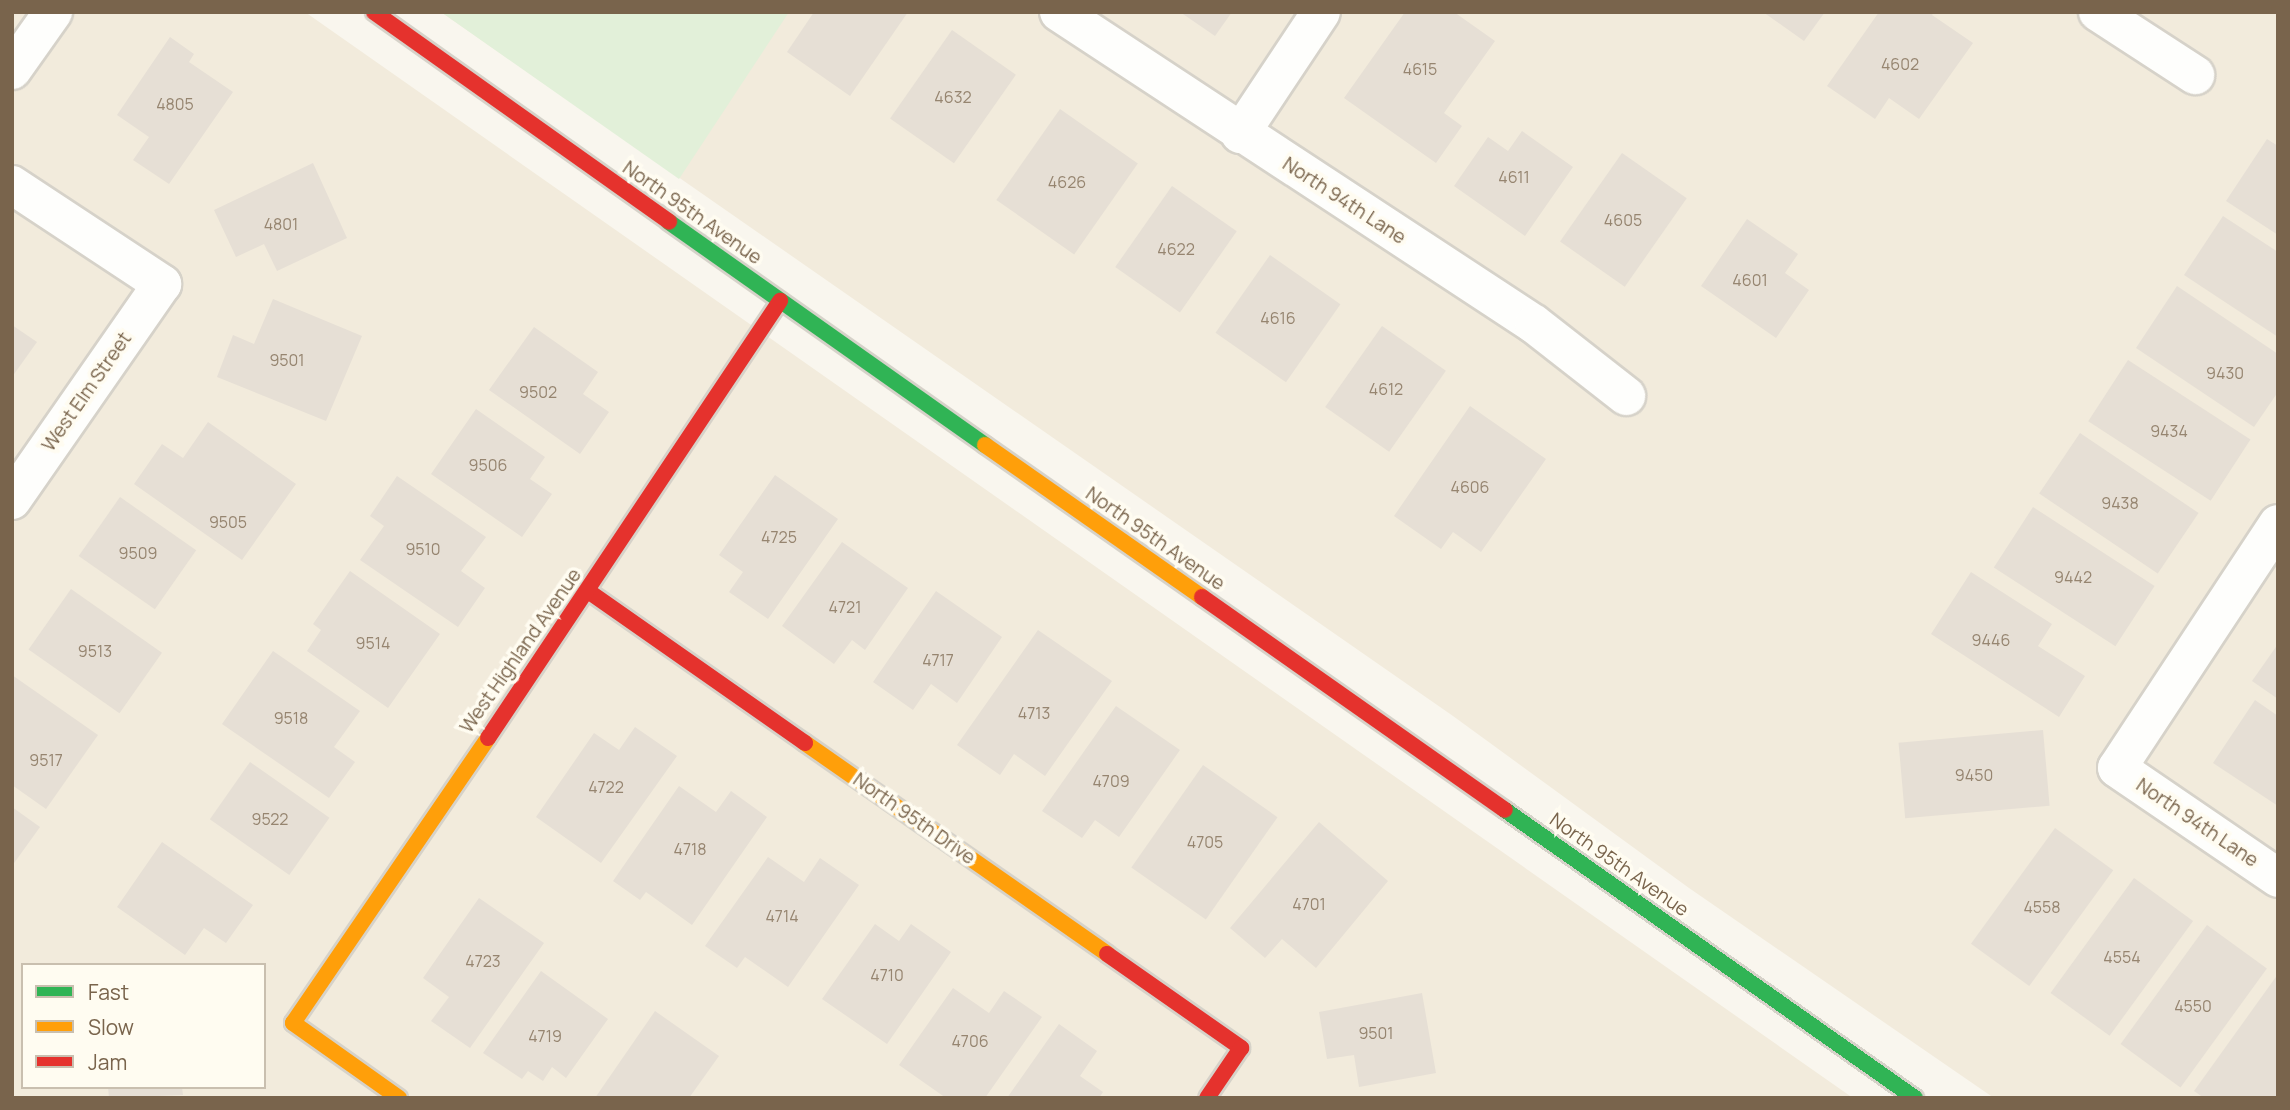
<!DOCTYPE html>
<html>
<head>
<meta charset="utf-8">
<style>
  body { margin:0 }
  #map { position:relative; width:2290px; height:1110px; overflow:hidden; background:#f9f6ee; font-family:Manrope,sans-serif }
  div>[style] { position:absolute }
  .residential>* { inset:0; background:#f2ebdc }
  .green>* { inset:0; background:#e2f0d9 }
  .building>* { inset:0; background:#e6dfd5; transform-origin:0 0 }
  .roads { filter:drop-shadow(2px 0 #d6d2c9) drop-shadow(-2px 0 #d6d2c9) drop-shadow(0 2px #d6d2c9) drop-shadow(0 -2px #d6d2c9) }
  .street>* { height:38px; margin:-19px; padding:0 19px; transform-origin:19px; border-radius:19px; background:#fefefc }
  .fast>* { height:16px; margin:-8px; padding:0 8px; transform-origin:8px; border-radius:8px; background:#30b455 }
  .slow>* { height:16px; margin:-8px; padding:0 8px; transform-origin:8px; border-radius:8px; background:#ff9f0a }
  .jam>* { height:16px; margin:-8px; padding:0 8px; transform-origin:8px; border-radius:8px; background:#e5322d }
  span { translate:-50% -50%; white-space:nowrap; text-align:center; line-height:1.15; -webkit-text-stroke:7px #fffcf1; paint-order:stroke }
  .number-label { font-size:16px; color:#968570 }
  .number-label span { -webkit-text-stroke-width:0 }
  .street-label { font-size:19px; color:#79644c }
  .frame { position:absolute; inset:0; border:14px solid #79644c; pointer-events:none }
  .legend { position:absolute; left:21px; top:963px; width:245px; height:126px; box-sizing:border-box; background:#fffcf1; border:2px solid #c9bfaf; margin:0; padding:9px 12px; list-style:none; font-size:21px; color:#79644c }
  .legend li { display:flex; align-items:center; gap:14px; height:35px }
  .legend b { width:35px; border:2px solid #c9bfaf }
</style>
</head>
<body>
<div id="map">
  <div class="residential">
    <div style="clip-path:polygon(evenodd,12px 12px,305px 12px,1853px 1098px,12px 1098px,12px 12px,23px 965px,264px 965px,264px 1087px,23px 1087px,23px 965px)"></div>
    <div style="clip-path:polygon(441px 12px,2278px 12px,2278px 1098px,1994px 1098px,1689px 888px,1453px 716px)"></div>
  </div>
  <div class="green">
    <div style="clip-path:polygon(441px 12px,789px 12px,679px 179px)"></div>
  </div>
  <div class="building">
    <div style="clip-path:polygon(814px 12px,908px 12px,850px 96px,787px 52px)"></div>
    <div style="clip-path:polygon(1180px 12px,1232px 12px,1215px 36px)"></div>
    <div style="clip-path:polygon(1405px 12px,1454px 12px,1495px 41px,1444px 113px,1462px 126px,1436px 163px,1344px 98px)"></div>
    <div style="clip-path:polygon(1763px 12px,1825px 12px,1804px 41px)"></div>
    <div style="clip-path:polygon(1879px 12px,1934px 12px,1932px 15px,1973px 43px,1919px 119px,1889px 98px,1875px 119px,1827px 86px)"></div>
    <div style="left:952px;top:30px;width:78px;height:108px;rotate:35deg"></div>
    <div style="clip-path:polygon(170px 37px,194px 54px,189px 62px,233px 92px,169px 184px,133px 160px,149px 137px,117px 115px)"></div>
    <div style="left:1060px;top:109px;width:95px;height:111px;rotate:35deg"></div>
    <div style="clip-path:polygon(1522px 131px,1573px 167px,1525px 236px,1454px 186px,1488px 137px,1508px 151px)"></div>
    <div style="clip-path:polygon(2267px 139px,2278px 146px,2278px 235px,2226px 201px)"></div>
    <div style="left:1622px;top:153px;width:79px;height:108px;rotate:35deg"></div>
    <div style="clip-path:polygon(313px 163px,347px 238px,277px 271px,264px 244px,236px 257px,214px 210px)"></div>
    <div style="left:1172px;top:186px;width:79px;height:99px;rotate:35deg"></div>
    <div style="clip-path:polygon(2223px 216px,2278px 252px,2278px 337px,2184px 275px)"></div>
    <div style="clip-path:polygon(1747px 219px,1798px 254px,1785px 273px,1809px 290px,1776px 338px,1701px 286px)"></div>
    <div style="left:1270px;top:255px;width:86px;height:95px;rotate:35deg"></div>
    <div style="clip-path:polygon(2177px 286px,2278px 354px,2278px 392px,2254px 427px,2136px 348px)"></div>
    <div style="clip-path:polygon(273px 299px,362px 336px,326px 421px,217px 377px,233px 335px,254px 344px)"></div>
    <div style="clip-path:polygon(12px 325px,37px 342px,12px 377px)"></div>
    <div style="left:1382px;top:326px;width:78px;height:99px;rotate:35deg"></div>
    <div style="clip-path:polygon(534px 327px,598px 372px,583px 394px,609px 412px,580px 454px,489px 390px)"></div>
    <div style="left:2128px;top:360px;width:146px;height:73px;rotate:33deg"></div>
    <div style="clip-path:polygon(1470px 406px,1546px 459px,1481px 552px,1453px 532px,1441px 549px,1394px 516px)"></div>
    <div style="clip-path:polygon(476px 409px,545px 457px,530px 479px,552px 494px,522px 537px,431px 474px)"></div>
    <div style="clip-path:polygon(208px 422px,296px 484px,242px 560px,134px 484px,162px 444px,183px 458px)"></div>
    <div style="left:2080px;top:433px;width:143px;height:73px;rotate:34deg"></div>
    <div style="clip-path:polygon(775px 475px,838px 519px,768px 619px,729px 592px,743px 572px,719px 555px)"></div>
    <div style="clip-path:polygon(397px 476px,486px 537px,461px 571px,485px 588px,458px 627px,360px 560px,384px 526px,370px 516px)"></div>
    <div style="left:120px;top:497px;width:93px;height:72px;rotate:35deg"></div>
    <div style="left:2033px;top:507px;width:145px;height:72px;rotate:33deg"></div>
    <div style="clip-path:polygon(842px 542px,908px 588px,865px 650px,852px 640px,834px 664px,782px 626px)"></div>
    <div style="clip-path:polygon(350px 571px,440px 634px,388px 708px,307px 651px,321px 630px,313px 624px)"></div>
    <div style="clip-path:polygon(1971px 572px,2052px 624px,2038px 646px,2085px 676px,2059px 717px,1931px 634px)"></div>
    <div style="left:71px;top:589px;width:111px;height:74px;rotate:35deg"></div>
    <div style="clip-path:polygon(936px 591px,1002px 637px,957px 703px,931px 684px,913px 710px,873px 682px)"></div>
    <div style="clip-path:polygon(1038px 630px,1112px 681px,1045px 776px,1014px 754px,1000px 775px,957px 745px)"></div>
    <div style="clip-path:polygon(2278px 644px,2278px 699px,2252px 681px)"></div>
    <div style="clip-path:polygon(273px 651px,360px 711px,334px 747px,355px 762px,329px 798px,222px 724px)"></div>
    <div style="clip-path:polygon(12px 675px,98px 735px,46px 809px,12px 785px)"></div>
    <div style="clip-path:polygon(2255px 700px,2278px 716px,2278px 806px,2213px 763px)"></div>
    <div style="clip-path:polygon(1116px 706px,1180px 750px,1119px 837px,1095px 820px,1082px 838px,1042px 811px)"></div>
    <div style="clip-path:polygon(635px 727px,677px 756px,601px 863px,536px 817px,594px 733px,619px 750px)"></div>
    <div style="left:2043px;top:730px;width:76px;height:145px;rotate:85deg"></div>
    <div style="left:250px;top:762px;width:97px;height:70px;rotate:35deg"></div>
    <div style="left:1203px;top:765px;width:91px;height:125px;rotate:35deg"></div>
    <div style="clip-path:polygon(679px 786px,716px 812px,731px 791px,767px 817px,692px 925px,646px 892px,640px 900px,613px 881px)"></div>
    <div style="clip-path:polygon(12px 807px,40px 827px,12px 866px)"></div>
    <div style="clip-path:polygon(1319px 822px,1388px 881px,1316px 968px,1282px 939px,1265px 958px,1230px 928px)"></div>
    <div style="left:2055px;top:828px;width:72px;height:143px;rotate:36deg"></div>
    <div style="clip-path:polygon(162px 842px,253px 905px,226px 943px,204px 928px,185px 955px,117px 907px)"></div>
    <div style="clip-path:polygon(768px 857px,804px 882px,820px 858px,859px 885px,788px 987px,745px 957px,737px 968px,705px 946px)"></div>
    <div style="left:2134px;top:878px;width:73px;height:142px;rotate:36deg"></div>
    <div style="clip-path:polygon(479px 898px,544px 943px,470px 1048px,431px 1021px,449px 997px,423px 978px)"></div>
    <div style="clip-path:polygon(875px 924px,899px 941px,911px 924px,951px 952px,887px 1044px,822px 999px)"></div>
    <div style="left:2207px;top:925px;width:74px;height:147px;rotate:36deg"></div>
    <div style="clip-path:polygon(541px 971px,608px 1019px,566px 1078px,552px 1067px,543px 1081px,528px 1071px,522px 1079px,483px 1053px)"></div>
    <div style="clip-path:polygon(2278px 974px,2278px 1098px,2204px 1098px,2194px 1091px)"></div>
    <div style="clip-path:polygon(953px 988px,989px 1013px,1004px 991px,1042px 1017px,985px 1098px,946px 1098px,899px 1065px)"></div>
    <div style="clip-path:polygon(1422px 993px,1436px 1073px,1359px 1087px,1354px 1055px,1327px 1059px,1319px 1012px)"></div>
    <div style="clip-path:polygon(655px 1011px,719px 1056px,689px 1098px,595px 1098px)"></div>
    <div style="clip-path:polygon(1059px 1024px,1097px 1051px,1080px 1076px,1103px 1092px,1099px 1098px,1007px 1098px)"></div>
    <div style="clip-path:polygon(108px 1087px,182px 1087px,183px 1095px,109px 1098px)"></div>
  </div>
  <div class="roads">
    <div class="street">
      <div style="left:1059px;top:12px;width:568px;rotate:33.3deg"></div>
      <div style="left:1534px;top:324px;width:117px;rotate:38deg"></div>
      <div style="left:2098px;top:12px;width:116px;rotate:33deg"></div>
      <div style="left:12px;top:70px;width:71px;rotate:-54.7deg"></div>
      <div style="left:1240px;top:134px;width:146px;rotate:-56.4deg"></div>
      <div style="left:12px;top:185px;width:180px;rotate:33.4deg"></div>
      <div style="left:162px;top:284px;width:263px;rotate:124.8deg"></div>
      <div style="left:2278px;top:524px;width:292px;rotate:123.4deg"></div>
      <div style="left:2117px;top:768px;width:195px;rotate:34.3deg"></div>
    </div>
    <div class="fast">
      <div style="left:669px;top:222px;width:387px;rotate:35.2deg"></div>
      <div style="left:1505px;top:810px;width:501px;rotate:35.09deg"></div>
    </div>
    <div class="slow">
      <div style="left:985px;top:445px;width:265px;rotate:35deg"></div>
      <div style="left:805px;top:743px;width:368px;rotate:34.9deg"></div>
      <div style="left:399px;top:1098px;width:130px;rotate:-144.7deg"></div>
      <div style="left:293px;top:1023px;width:345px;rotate:-55.6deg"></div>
    </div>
    <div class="jam">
      <div style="left:374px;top:12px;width:362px;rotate:35.4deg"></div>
      <div style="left:588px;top:591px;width:265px;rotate:35deg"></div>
      <div style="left:1202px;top:597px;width:370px;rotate:35.1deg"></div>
      <div style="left:488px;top:738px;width:526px;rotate:-56.25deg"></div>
      <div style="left:1107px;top:954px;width:164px;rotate:35deg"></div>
      <div style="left:1241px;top:1048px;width:60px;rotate:124.2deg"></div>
    </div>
  </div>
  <div class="number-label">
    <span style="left:1900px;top:64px">4602</span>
    <span style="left:1420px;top:69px">4615</span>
    <span style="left:953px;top:97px">4632</span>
    <span style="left:175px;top:104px">4805</span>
    <span style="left:1514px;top:177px">4611</span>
    <span style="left:1067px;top:182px">4626</span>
    <span style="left:1623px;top:220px">4605</span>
    <span style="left:281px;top:224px">4801</span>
    <span style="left:1176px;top:249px">4622</span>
    <span style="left:1750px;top:280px">4601</span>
    <span style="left:1278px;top:318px">4616</span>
    <span style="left:287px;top:360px">9501</span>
    <span style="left:2225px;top:373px">9430</span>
    <span style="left:1386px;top:389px">4612</span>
    <span style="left:538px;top:392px">9502</span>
    <span style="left:2169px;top:431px">9434</span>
    <span style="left:488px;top:465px">9506</span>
    <span style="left:1470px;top:487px">4606</span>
    <span style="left:2120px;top:503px">9438</span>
    <span style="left:228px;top:522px">9505</span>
    <span style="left:779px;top:537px">4725</span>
    <span style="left:423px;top:549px">9510</span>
    <span style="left:138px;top:553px">9509</span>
    <span style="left:2073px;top:577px">9442</span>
    <span style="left:845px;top:607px">4721</span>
    <span style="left:1991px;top:640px">9446</span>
    <span style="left:373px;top:643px">9514</span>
    <span style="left:95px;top:651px">9513</span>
    <span style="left:938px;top:660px">4717</span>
    <span style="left:1034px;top:713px">4713</span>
    <span style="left:291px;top:718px">9518</span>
    <span style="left:46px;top:760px">9517</span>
    <span style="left:1974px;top:775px">9450</span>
    <span style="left:1111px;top:781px">4709</span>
    <span style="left:606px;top:787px">4722</span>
    <span style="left:270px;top:819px">9522</span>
    <span style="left:1205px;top:842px">4705</span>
    <span style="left:690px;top:849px">4718</span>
    <span style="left:1309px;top:904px">4701</span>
    <span style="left:2042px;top:907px">4558</span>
    <span style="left:782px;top:916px">4714</span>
    <span style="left:2122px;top:957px">4554</span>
    <span style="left:483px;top:961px">4723</span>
    <span style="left:887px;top:975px">4710</span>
    <span style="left:2193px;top:1006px">4550</span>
    <span style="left:1376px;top:1033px">9501</span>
    <span style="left:545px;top:1036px">4719</span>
    <span style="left:970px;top:1041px">4706</span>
  </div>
  <div class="street-label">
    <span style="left:1344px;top:201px;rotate:33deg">North 94th Lane</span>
    <span style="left:692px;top:213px;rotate:35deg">North 95th Avenue</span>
    <span style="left:87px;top:392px;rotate:-55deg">West Elm Street</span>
    <span style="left:1155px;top:539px;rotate:35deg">North 95th Avenue</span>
    <span style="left:521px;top:651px;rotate:-55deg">West Highland Avenue</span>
    <span style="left:914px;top:819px;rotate:35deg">North 95th Drive</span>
    <span style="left:2197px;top:823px;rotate:34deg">North 94th Lane</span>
    <span style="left:1619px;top:865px;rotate:35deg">North 95th Avenue</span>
  </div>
  <div class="frame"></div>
  <ul class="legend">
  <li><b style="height:9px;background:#30b455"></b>Fast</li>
  <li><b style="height:9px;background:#ff9f0a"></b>Slow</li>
  <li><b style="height:9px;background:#e5322d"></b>Jam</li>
  </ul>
</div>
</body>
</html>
